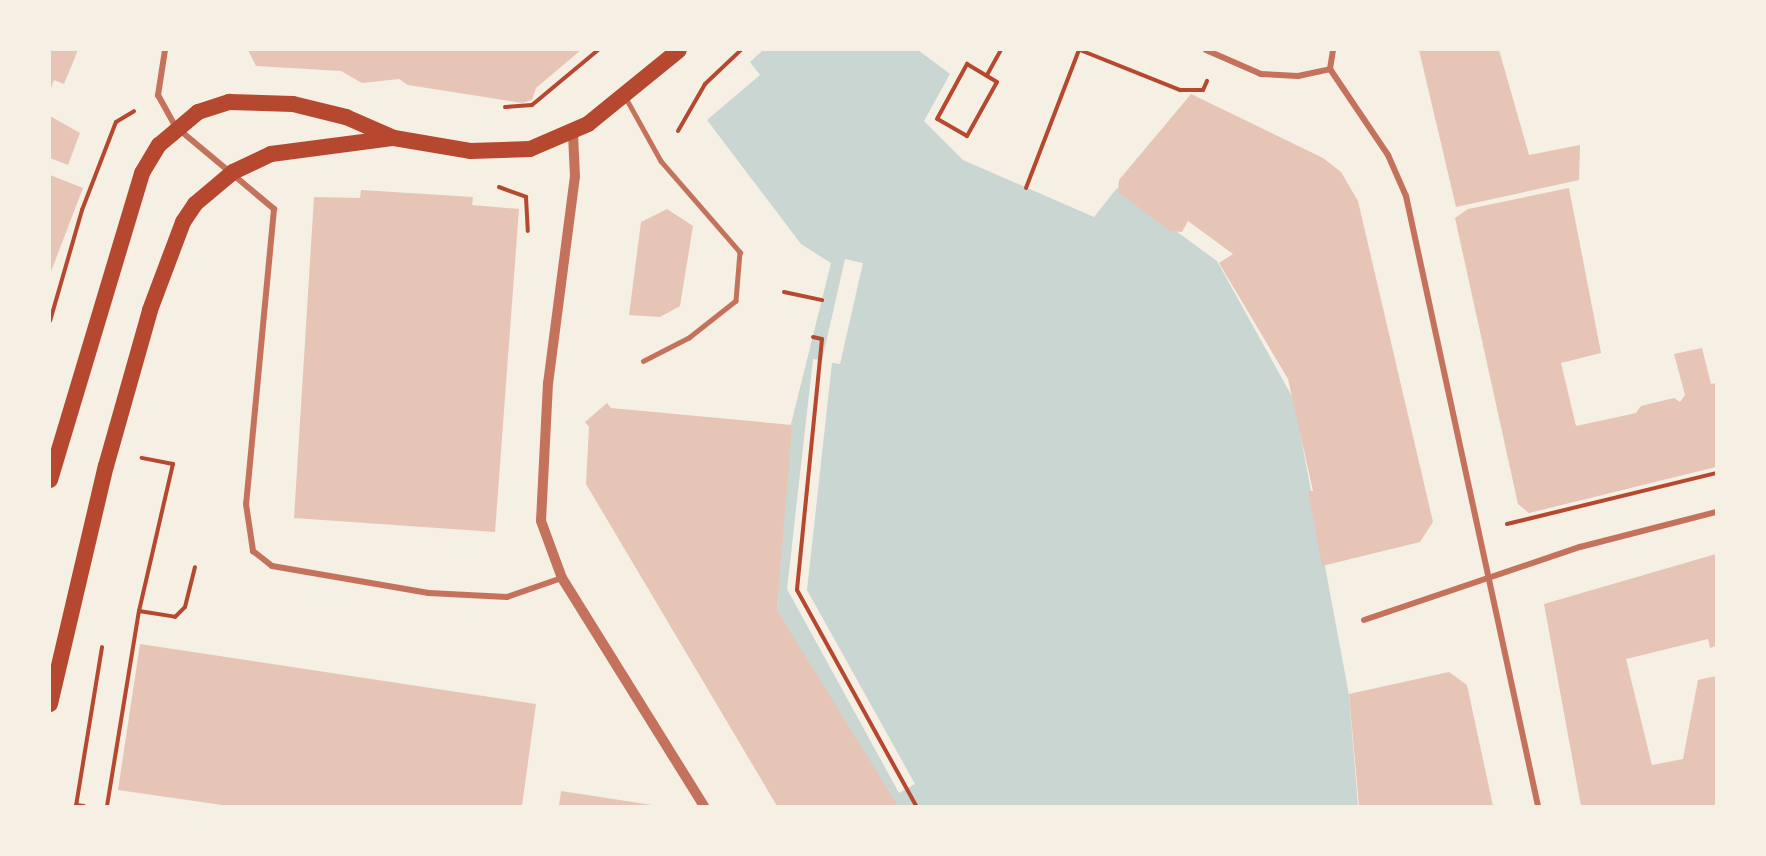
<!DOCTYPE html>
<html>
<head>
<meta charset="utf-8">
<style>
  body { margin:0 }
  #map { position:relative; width:1766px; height:856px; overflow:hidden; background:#f6efe4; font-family:Literata,serif }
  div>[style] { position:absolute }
  .water>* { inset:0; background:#c9d6d2 }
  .pier>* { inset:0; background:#f6efe4 }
  .building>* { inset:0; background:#e6c5b7 }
  .path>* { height:4px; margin:-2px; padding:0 2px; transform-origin:2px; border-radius:2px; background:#b5482f }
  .service>* { height:4.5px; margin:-2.25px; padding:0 2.25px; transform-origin:2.25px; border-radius:2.25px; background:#c5725c }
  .minor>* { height:6px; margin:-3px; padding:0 3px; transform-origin:3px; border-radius:3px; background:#c5725c }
  .tertiary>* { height:10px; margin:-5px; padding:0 5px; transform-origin:5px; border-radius:5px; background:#c5725c }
  .trunk>* { height:16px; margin:-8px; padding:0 8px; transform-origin:8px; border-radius:8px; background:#b5482f }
  span { translate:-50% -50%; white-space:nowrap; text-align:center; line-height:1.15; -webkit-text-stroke:4.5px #f6efe4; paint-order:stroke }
  .frame { position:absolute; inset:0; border:51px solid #f6efe4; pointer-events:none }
</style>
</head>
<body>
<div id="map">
  <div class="water">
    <div style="clip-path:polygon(763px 50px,918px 50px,950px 74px,924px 121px,963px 160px,1094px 217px,1117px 188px,1217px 261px,1294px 400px,1349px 695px,1358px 806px,890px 806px,777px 610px,791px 424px,831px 263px,801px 244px,707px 120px,760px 75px,750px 62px)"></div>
  </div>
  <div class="pier">
    <div style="clip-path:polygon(845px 259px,863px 263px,840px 364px,832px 363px,807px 590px,915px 784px,899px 793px,787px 589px,813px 359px,822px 360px)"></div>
  </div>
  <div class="building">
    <div style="clip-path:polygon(50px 50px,78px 50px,64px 84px,54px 80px,50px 91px)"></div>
    <div style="clip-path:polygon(248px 50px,581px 50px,536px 88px,532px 100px,522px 103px,408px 85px,399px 79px,362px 83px,341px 71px,256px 66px)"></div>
    <div style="clip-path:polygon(1419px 50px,1499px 50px,1529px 155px,1580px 145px,1579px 180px,1456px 207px)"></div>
    <div style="clip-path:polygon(1191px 94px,1323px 158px,1341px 172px,1358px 201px,1433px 522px,1420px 542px,1322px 566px,1308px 491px,1313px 491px,1288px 379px,1219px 263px,1233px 254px,1188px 221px,1182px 232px,1170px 231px,1118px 192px,1119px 180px)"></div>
    <div style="clip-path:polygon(50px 116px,80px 133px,68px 165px,50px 158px)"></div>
    <div style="clip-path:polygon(50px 175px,83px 188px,50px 274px)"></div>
    <div style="clip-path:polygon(1569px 188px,1601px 353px,1561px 363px,1576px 426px,1636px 413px,1641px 406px,1674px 398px,1680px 402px,1685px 395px,1674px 354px,1702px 348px,1711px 384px,1716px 383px,1716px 467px,1529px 513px,1518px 504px,1455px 218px,1468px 209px)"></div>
    <div style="clip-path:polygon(361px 190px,473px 197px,472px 205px,519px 209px,495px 532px,294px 518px,314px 197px,360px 198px)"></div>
    <div style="clip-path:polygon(667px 209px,693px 226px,680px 306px,660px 317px,629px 315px,641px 222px)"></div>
    <div style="clip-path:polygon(607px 403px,611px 408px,792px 425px,777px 610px,898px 806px,777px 806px,586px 484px,589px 427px,585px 422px)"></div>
    <div style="clip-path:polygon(1716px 554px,1716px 646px,1710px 648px,1708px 639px,1626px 659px,1652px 765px,1683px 759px,1698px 680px,1716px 676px,1716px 806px,1581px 806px,1544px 604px)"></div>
    <div style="clip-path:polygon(140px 644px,536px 704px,522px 806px,229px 806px,118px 790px)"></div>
    <div style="clip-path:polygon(1449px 672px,1467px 685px,1493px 806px,1359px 806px,1349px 694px)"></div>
    <div style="clip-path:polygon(561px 791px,652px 805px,652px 806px,559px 806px)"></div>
  </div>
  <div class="path">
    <div style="left:1080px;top:50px;width:108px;rotate:21.8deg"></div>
    <div style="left:1180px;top:90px;width:23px"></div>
    <div style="left:1203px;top:90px;width:10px;rotate:-66deg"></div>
    <div style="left:967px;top:64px;width:35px;rotate:31deg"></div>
    <div style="left:997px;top:82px;width:62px;rotate:119.1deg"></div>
    <div style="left:967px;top:136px;width:34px;rotate:-150deg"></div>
    <div style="left:937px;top:119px;width:63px;rotate:-61.4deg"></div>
    <div style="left:987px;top:75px;width:29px;rotate:-61deg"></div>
    <div style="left:505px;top:107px;width:27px;rotate:-4deg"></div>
    <div style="left:532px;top:105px;width:86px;rotate:-39.8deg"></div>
    <div style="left:678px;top:131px;width:54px;rotate:-60.1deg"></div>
    <div style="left:705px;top:84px;width:50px;rotate:-43.4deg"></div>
    <div style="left:499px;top:187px;width:29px;rotate:20deg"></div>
    <div style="left:526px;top:197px;width:34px;rotate:87deg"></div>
    <div style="left:1026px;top:188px;width:148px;rotate:-69deg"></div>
    <div style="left:784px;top:292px;width:39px;rotate:12deg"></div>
    <div style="left:50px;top:321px;width:116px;rotate:-73.9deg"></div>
    <div style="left:82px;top:210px;width:94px;rotate:-68.9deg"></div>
    <div style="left:116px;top:122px;width:21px;rotate:-31deg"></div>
    <div style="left:813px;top:337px;width:9px;rotate:13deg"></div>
    <div style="left:822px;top:339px;width:252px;rotate:95.7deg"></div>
    <div style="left:797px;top:590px;width:247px;rotate:61.1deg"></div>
    <div style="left:1507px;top:524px;width:215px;rotate:-13.7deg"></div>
    <div style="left:139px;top:611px;width:36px;rotate:9deg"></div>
    <div style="left:175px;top:617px;width:14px;rotate:-45deg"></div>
    <div style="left:185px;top:607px;width:41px;rotate:-76deg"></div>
    <div style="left:76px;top:805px;width:8px;rotate:7deg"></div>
    <div style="left:76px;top:806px;width:161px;rotate:-80.7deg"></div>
    <div style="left:107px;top:806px;width:198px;rotate:-80.7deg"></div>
    <div style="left:139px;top:611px;width:151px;rotate:-77deg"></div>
    <div style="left:173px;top:464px;width:32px;rotate:-169deg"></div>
  </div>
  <div class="service">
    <div style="left:626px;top:98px;width:72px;rotate:60.9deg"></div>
    <div style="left:661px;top:161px;width:121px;rotate:49deg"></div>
    <div style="left:740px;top:252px;width:49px;rotate:94.7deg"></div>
    <div style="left:736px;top:301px;width:60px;rotate:141.8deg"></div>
    <div style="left:689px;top:338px;width:51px;rotate:152.9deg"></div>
  </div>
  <div class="minor">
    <div style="left:165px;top:50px;width:46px;rotate:98.8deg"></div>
    <div style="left:158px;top:95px;width:37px;rotate:61deg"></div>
    <div style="left:176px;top:127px;width:128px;rotate:39.9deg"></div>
    <div style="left:274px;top:209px;width:296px;rotate:95.4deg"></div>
    <div style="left:246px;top:504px;width:48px;rotate:81.5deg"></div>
    <div style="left:253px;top:551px;width:24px;rotate:38deg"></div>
    <div style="left:272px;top:566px;width:159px;rotate:9.8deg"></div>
    <div style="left:429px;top:593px;width:78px;rotate:2.9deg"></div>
    <div style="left:507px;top:597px;width:58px;rotate:-19.1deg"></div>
    <div style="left:1206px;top:50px;width:60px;rotate:23.6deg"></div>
    <div style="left:1261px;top:74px;width:37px;rotate:3deg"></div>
    <div style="left:1298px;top:76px;width:33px;rotate:-12deg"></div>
    <div style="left:1330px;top:69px;width:104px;rotate:56deg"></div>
    <div style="left:1388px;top:155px;width:45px;rotate:66.3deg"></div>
    <div style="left:1406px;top:196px;width:624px;rotate:77.79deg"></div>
    <div style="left:1330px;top:69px;width:19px;rotate:-81deg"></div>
    <div style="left:1364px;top:620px;width:228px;rotate:-18.7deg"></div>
    <div style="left:1580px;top:547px;width:140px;rotate:-14.4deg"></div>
  </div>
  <div class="tertiary">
    <div style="left:573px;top:134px;width:42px;rotate:87.3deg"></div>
    <div style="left:575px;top:176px;width:209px;rotate:97.4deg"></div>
    <div style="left:548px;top:383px;width:138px;rotate:92.9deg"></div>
    <div style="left:541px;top:521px;width:61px;rotate:69.8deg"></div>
    <div style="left:562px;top:578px;width:269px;rotate:58.1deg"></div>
  </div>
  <div class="trunk">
    <div style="left:50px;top:480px;width:320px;rotate:-73.3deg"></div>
    <div style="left:142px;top:173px;width:33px;rotate:-59deg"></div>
    <div style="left:159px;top:145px;width:51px;rotate:-40.2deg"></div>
    <div style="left:198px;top:112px;width:33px;rotate:-18deg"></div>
    <div style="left:229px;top:102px;width:64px;rotate:1.8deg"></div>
    <div style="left:293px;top:104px;width:55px;rotate:13.8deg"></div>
    <div style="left:346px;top:117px;width:52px;rotate:23.6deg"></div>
    <div style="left:394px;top:138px;width:77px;rotate:9.7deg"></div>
    <div style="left:470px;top:151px;width:60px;rotate:-1.9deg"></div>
    <div style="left:530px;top:149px;width:63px;rotate:-23.3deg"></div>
    <div style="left:588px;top:124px;width:117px;rotate:-39.1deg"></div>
    <div style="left:50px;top:704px;width:244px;rotate:-76.8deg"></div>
    <div style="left:106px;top:466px;width:162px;rotate:-74.2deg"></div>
    <div style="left:150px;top:310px;width:94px;rotate:-69.4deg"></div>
    <div style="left:183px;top:222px;width:22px;rotate:-56deg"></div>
    <div style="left:195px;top:204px;width:50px;rotate:-40.1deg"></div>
    <div style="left:233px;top:172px;width:42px;rotate:-25.3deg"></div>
    <div style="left:271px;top:154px;width:122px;rotate:-7.5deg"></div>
  </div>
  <div class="frame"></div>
</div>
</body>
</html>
